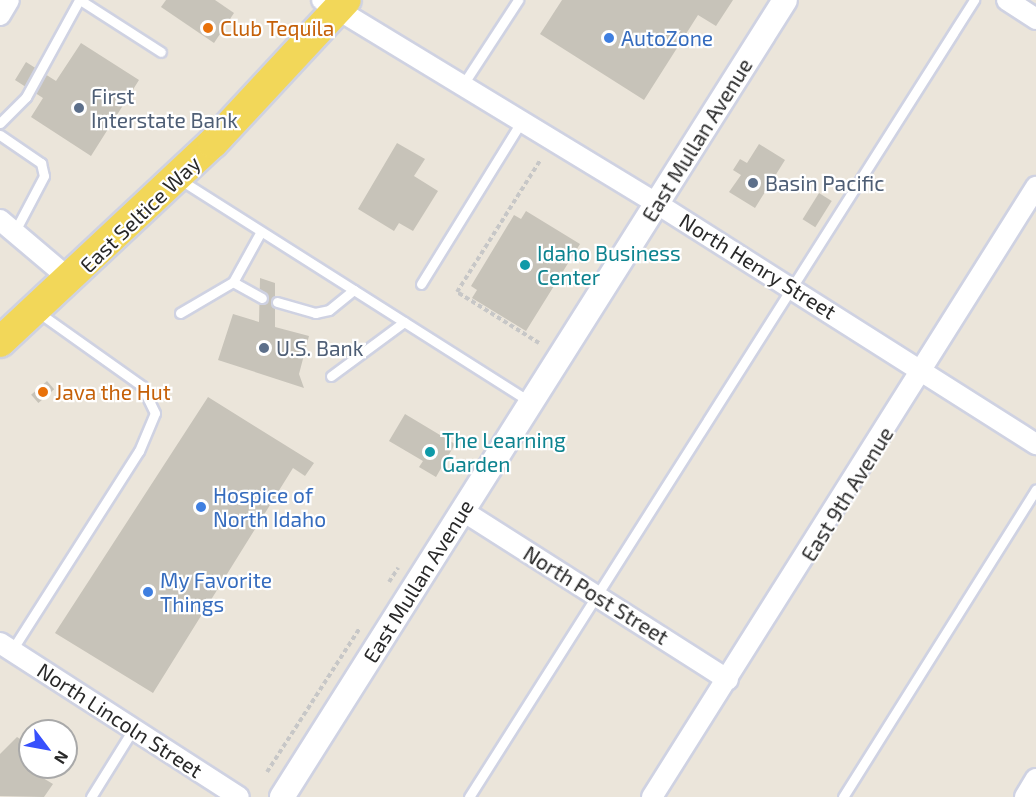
<!DOCTYPE html>
<html>
<head>
<meta charset="utf-8">
<style>
  body { margin:0 }
  #map { position:relative; width:1036px; height:797px; overflow:hidden; background:#ebe5da; font-family:"Exo 2",sans-serif }
  div>[style] { position:absolute }
  .building>* { inset:0; background:#c7c3b9; transform-origin:0 0 }
  .path>* { height:4px; margin-top:-2px; transform-origin:0; background:repeating-linear-gradient(90deg,#c7c7c7 0 4.5px,transparent 0 7.5px) }
  .roads { filter:drop-shadow(2px 0 #cfd2e2) drop-shadow(-2px 0 #cfd2e2) drop-shadow(0 2px #cfd2e2) drop-shadow(0 -2px #cfd2e2) }
  .service>* { height:9px; margin:-4.5px; padding:0 4.5px; transform-origin:4.5px; border-radius:4.5px; background:#fff }
  .minor>* { height:20px; margin:-10px; padding:0 10px; transform-origin:10px; border-radius:10px; background:#fff }
  .tertiary>* { height:24px; margin:-12px; padding:0 12px; transform-origin:12px; border-radius:12px; background:#fff }
  .primary>* { height:30px; margin:-15px; padding:0 15px; transform-origin:15px; border-radius:15px; background:#f2d759 }
  .dots>* { width:16px; height:16px; translate:-50% -50%; box-sizing:border-box; border:3px solid #fff; border-radius:50% }
  span { translate:-50% -50%; white-space:nowrap; text-align:center; line-height:1.15; -webkit-text-stroke:4.5px #fff; paint-order:stroke }
  .food-label { font-size:21px; color:#c56008 }
  .left { translate:0 -50%; text-align:left }
  .shop-label { font-size:21px; color:#366cbe }
  .service-label { font-size:21px; color:#4e5e75 }
  .street-label { font-size:21px; color:#292929 }
  .culture-label { font-size:21px; color:#0d838f }
  .north { position:absolute; left:18px; top:719px; width:60px; height:60px; box-sizing:border-box; background:#fff; border:2px solid #a9a9a9; border-radius:50%; rotate:122deg; font-size:16px; font-weight:700; line-height:24px; text-align:center; color:#292929 }
  .north::after { content:''; display:block; margin:auto; width:21px; height:27px; background:#3750fc; clip-path:polygon(50% 0,100% 100%,50% 72%,0 100%) }
</style>
</head>
<body>
<div id="map">
  <div class="building">
    <div style="clip-path:polygon(166px 0,215px 0,234px 13px,214px 43px,161px 7px)"></div>
    <div style="clip-path:polygon(562px 0,733px 0,716px 26px,698px 15px,644px 100px,540px 34px)"></div>
    <div style="clip-path:polygon(81px 43px,139px 80px,91px 156px,31px 117px,43px 98px,15px 80px,26px 62px,56px 81px)"></div>
    <div style="clip-path:polygon(397px 143px,425px 159px,414px 176px,438px 191px,413px 231px,399px 223px,394px 231px,358px 209px)"></div>
    <div style="clip-path:polygon(759px 144px,785px 160px,755px 208px,729px 192px,741px 175px,733px 170px,740px 159px,747px 163px)"></div>
    <div style="left:819px;top:193px;width:15px;height:31px;rotate:32deg"></div>
    <div style="clip-path:polygon(526px 211px,580px 244px,526px 331px,472px 298px,477px 290px,471px 286px,514px 215px,521px 219px)"></div>
    <div style="clip-path:polygon(260px 278px,275px 283px,275px 327px,309px 336px,299px 374px,304px 388px,218px 360px,233px 314px,259px 322px)"></div>
    <div style="left:47px;top:381px;width:11px;height:21px;rotate:49deg"></div>
    <div style="clip-path:polygon(208px 397px,314px 463px,305px 476px,293px 468px,153px 693px,55px 633px)"></div>
    <div style="clip-path:polygon(405px 414px,455px 444px,436px 477px,419px 467px,423px 461px,389px 441px)"></div>
    <div style="clip-path:polygon(17px 737px,30px 745px,30px 767px,48px 770px,43px 778px,53px 784px,44px 797px,0 796px,0 754px)"></div>
  </div>
  <div class="path">
    <div style="left:539px;top:343px;width:97px;rotate:-148.1deg"></div>
    <div style="left:457px;top:292px;width:157px;rotate:-57.7deg"></div>
    <div style="left:389px;top:582px;width:17px;rotate:-57deg"></div>
    <div style="left:267px;top:772px;width:170px;rotate:-57.2deg"></div>
  </div>
  <div class="roads">
    <div class="service">
      <div style="left:80px;top:0;width:96px;rotate:32.7deg"></div>
      <div style="left:462px;top:86px;width:103px;rotate:-56.9deg"></div>
      <div style="left:0;top:123px;width:37px;rotate:-45deg"></div>
      <div style="left:26px;top:97px;width:111px;rotate:-61.3deg"></div>
      <div style="left:0;top:135px;width:50px;rotate:34.3deg"></div>
      <div style="left:41px;top:163px;width:13px;rotate:77deg"></div>
      <div style="left:44px;top:176px;width:62px;rotate:117.8deg"></div>
      <div style="left:179px;top:179px;width:414px;rotate:32.4deg"></div>
      <div style="left:233px;top:282px;width:33px;rotate:29deg"></div>
      <div style="left:421px;top:284px;width:188px;rotate:-58.3deg"></div>
      <div style="left:277px;top:302px;width:40px;rotate:16deg"></div>
      <div style="left:315px;top:313px;width:14px;rotate:-12deg"></div>
      <div style="left:329px;top:310px;width:32px;rotate:-39deg"></div>
      <div style="left:180px;top:313px;width:61px;rotate:-30.3deg"></div>
      <div style="left:233px;top:282px;width:56px;rotate:-61.1deg"></div>
      <div style="left:331px;top:376px;width:91px;rotate:-36.5deg"></div>
      <div style="left:12px;top:650px;width:236px;rotate:-57.5deg"></div>
      <div style="left:139px;top:451px;width:41px;rotate:-67.2deg"></div>
      <div style="left:155px;top:413px;width:30px;rotate:-116deg"></div>
      <div style="left:142px;top:386px;width:128px;rotate:-144.6deg"></div>
      <div style="left:91px;top:797px;width:81px;rotate:-58.1deg"></div>
      <div style="left:469px;top:797px;width:944px;rotate:-57.64deg"></div>
      <div style="left:843px;top:797px;width:363px;rotate:-57.9deg"></div>
    </div>
    <div class="minor">
      <div style="left:322px;top:0;width:391px;rotate:31.3deg"></div>
      <div style="left:656px;top:203px;width:450px;rotate:32.4deg"></div>
      <div style="left:1007px;top:0;width:35px;rotate:33deg"></div>
      <div style="left:0;top:15px;width:17px;rotate:-59deg"></div>
      <div style="left:0;top:220px;width:93px;rotate:40.2deg"></div>
      <div style="left:463px;top:511px;width:314px;rotate:32.5deg"></div>
      <div style="left:0;top:643px;width:284px;rotate:32.8deg"></div>
      <div style="left:652px;top:797px;width:721px;rotate:-57.81deg"></div>
      <div style="left:1025px;top:797px;width:21px;rotate:-59deg"></div>
    </div>
    <div class="tertiary">
      <div style="left:282px;top:797px;width:942px;rotate:-57.74deg"></div>
    </div>
    <div class="primary">
      <div style="left:0;top:342px;width:291px;rotate:-43.1deg"></div>
      <div style="left:213px;top:143px;width:195px;rotate:-47.1deg"></div>
    </div>
  </div>
  <div class="dots">
    <div style="left:208px;top:28px;background:#e8710a"></div>
    <div style="left:609px;top:38px;background:#3f7fe0"></div>
    <div style="left:79px;top:108px;background:#5c6f8a"></div>
    <div style="left:753px;top:183px;background:#5c6f8a"></div>
    <div style="left:525px;top:265px;background:#0f9aa8"></div>
    <div style="left:264px;top:348px;background:#5c6f8a"></div>
    <div style="left:43px;top:392px;background:#e8710a"></div>
    <div style="left:430px;top:452px;background:#0f9aa8"></div>
    <div style="left:201px;top:507px;background:#3f7fe0"></div>
    <div style="left:148px;top:592px;background:#3f7fe0"></div>
  </div>
  <div class="food-label">
    <span class="left" style="left:220px;top:28px">Club Tequila</span>
    <span class="left" style="left:55px;top:392px">Java the Hut</span>
  </div>
  <div class="shop-label">
    <span class="left" style="left:621px;top:38px">AutoZone</span>
    <span class="left" style="left:213px;top:507px">Hospice of<br>North Idaho</span>
    <span class="left" style="left:160px;top:592px">My Favorite<br>Things</span>
  </div>
  <div class="service-label">
    <span class="left" style="left:91px;top:108px">First<br>Interstate Bank</span>
    <span class="left" style="left:765px;top:183px">Basin Pacific</span>
    <span class="left" style="left:276px;top:348px">U.S. Bank</span>
  </div>
  <div class="street-label">
    <span style="left:697px;top:140px;rotate:-58deg">East Mullan Avenue</span>
    <span style="left:140px;top:214px;rotate:-44deg">East Seltice Way</span>
    <span style="left:758px;top:266px;rotate:32deg">North Henry Street</span>
    <span style="left:847px;top:494px;rotate:-58deg">East 9th Avenue</span>
    <span style="left:418px;top:581px;rotate:-58deg">East Mullan Avenue</span>
    <span style="left:596px;top:595px;rotate:32deg">North Post Street</span>
    <span style="left:120px;top:720px;rotate:33deg">North Lincoln Street</span>
  </div>
  <div class="culture-label">
    <span class="left" style="left:537px;top:265px">Idaho Business<br>Center</span>
    <span class="left" style="left:442px;top:452px">The Learning<br>Garden</span>
  </div>
  <div class="north">N</div>
</div>
</body>
</html>
